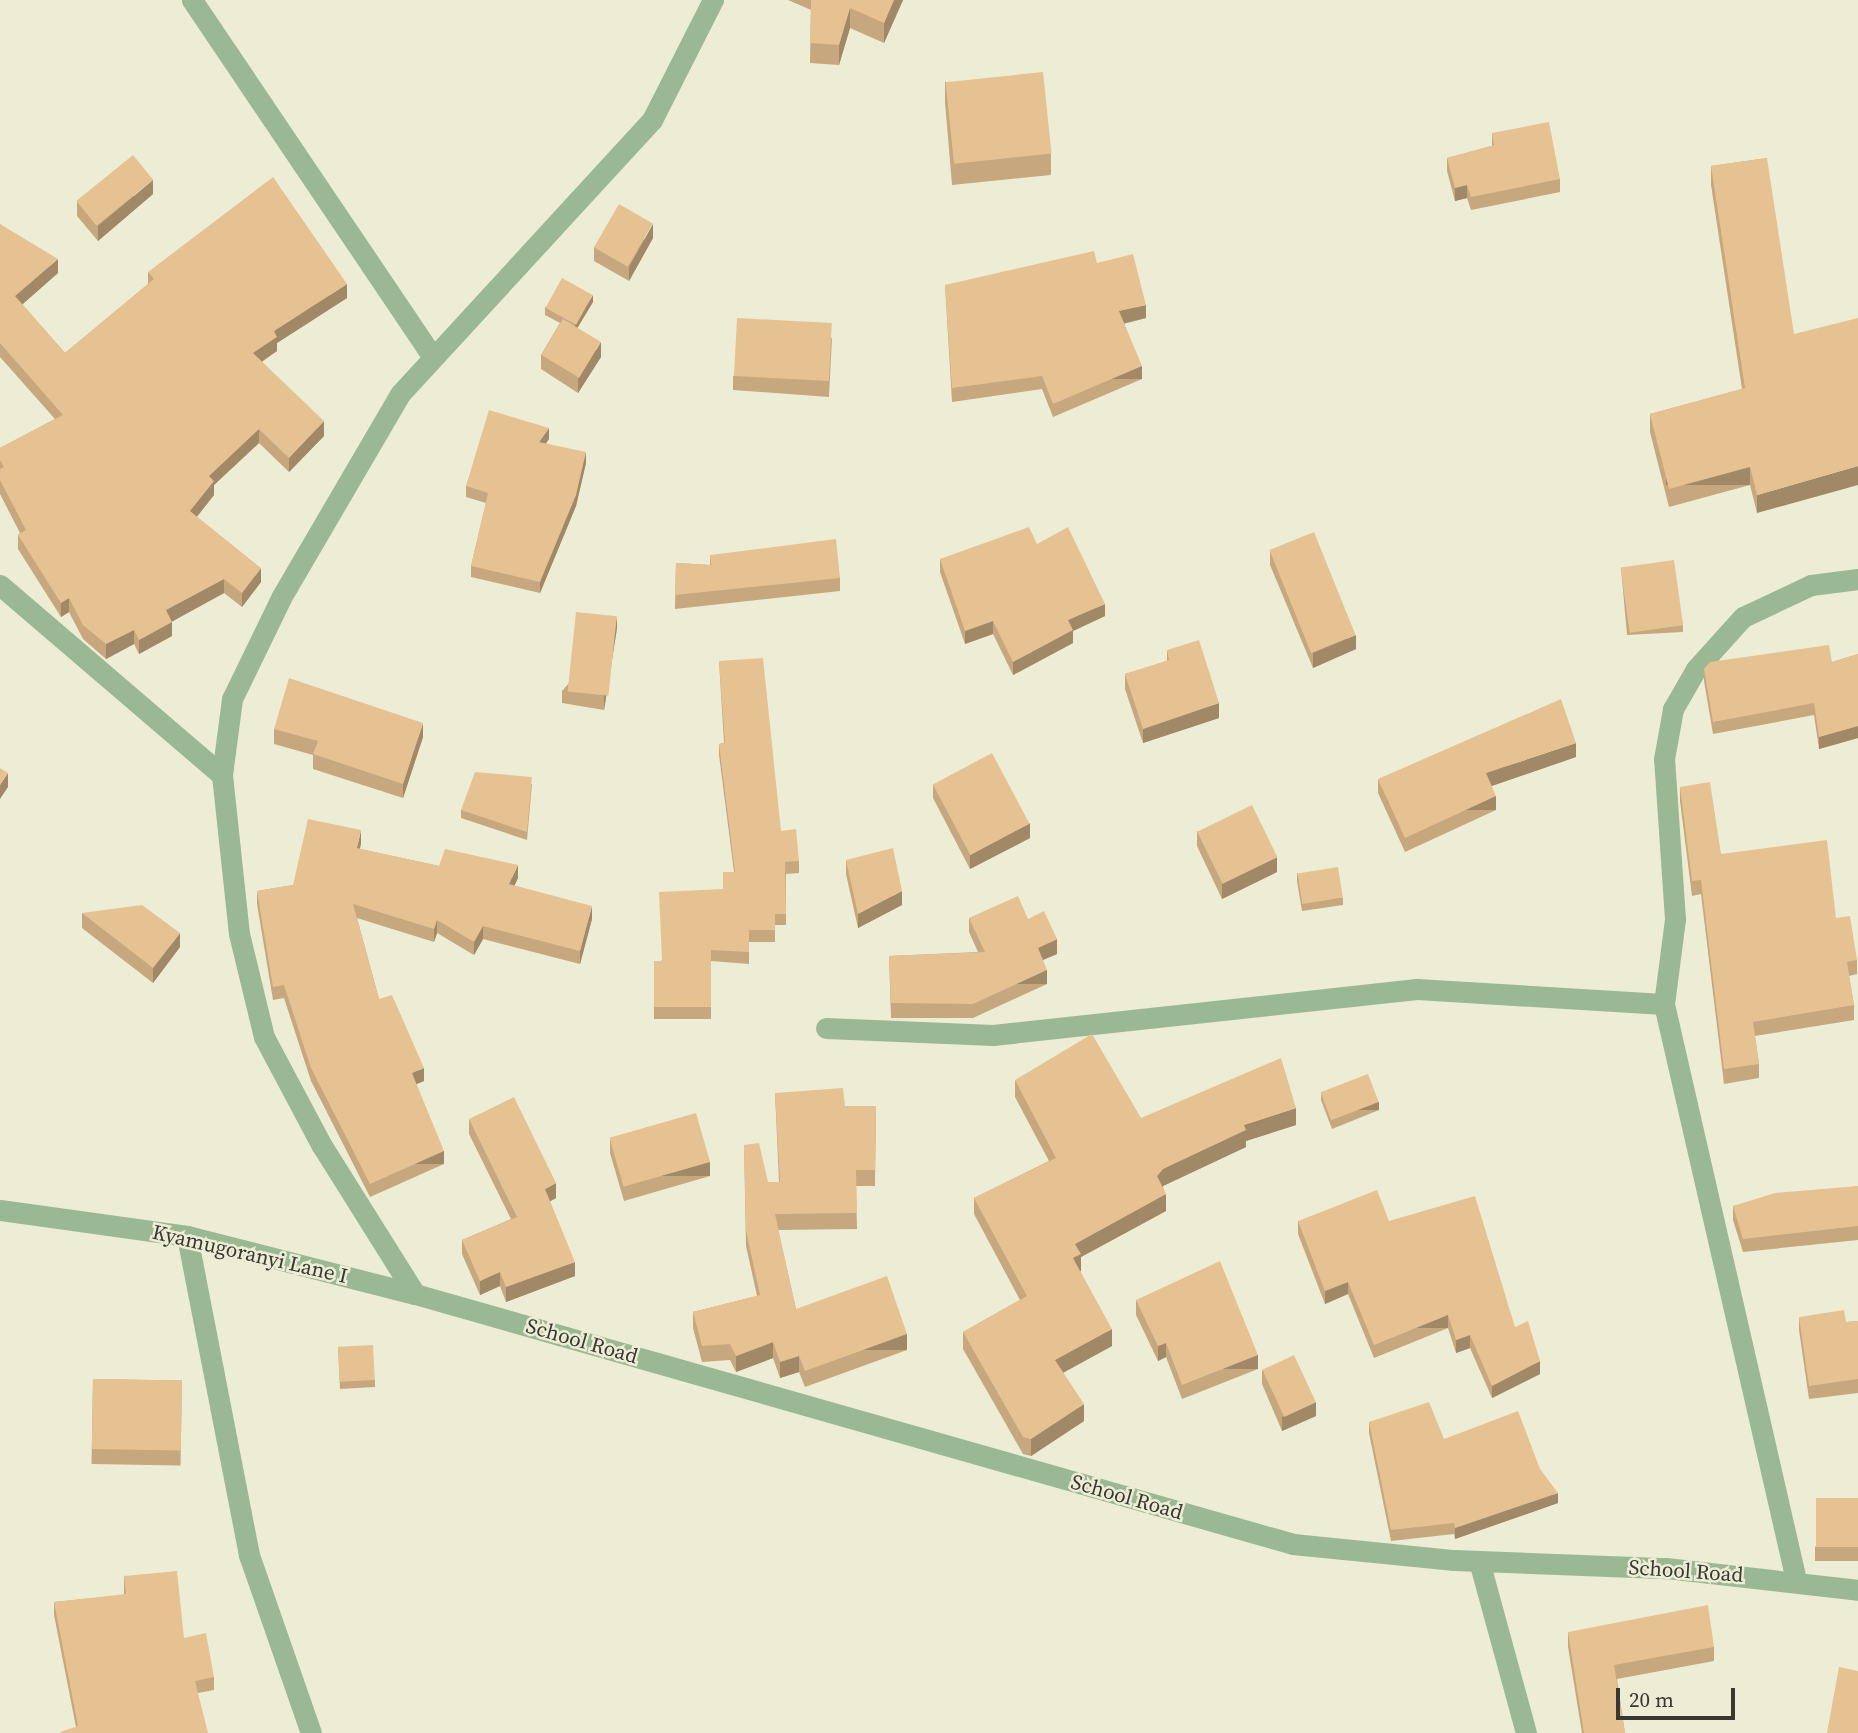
<!DOCTYPE html>
<html>
<head>
<meta charset="utf-8">
<style>
  body { margin:0 }
  #map { position:relative; width:1858px; height:1733px; overflow:hidden; background:#ededd6; font-family:"Source Serif 4",serif }
  div>[style] { position:absolute }
  .minor>* { height:21px; margin:-10.5px; padding:0 10.5px; transform-origin:10.5px; border-radius:10.5px; background:#9ab893 }
  .wall>* { inset:0; background:#c6a77e; transform-origin:0 0 }
  .shaded-wall>* { inset:0; background:#a18867; transform-origin:0 0 }
  .building>* { inset:0; background:#e6c293; transform-origin:0 0 }
  span { translate:-50% -50%; white-space:nowrap; text-align:center; line-height:1.15; -webkit-text-stroke:5px #ededd6; paint-order:stroke }
  .street-label { font-size:21px; color:#393830 }
  .scale { position:absolute; left:1616px; top:1688px; width:119px; height:32px; box-sizing:border-box; border:4px solid #393830; border-top:0; padding-left:9px; font-size:21px; line-height:24px; white-space:nowrap; color:#393830; -webkit-text-stroke:5px #ededd6; paint-order:stroke }
</style>
</head>
<body>
<div id="map">
  <div class="minor">
    <div style="left:192px;top:0;width:431px;rotate:56deg"></div>
    <div style="left:0;top:585px;width:292px;rotate:40.6deg"></div>
    <div style="left:826px;top:1028px;width:167px;rotate:2.4deg"></div>
    <div style="left:993px;top:1035px;width:426px;rotate:-6.2deg"></div>
    <div style="left:1417px;top:989px;width:247px;rotate:3.5deg"></div>
    <div style="left:0;top:1210px;width:189px;rotate:7.9deg"></div>
    <div style="left:187px;top:1236px;width:235px;rotate:14.3deg"></div>
    <div style="left:415px;top:1294px;width:913px;rotate:15.89deg"></div>
    <div style="left:1293px;top:1544px;width:162px;rotate:5.7deg"></div>
    <div style="left:1454px;top:1560px;width:212px;rotate:2.2deg"></div>
    <div style="left:1666px;top:1568px;width:193px;rotate:6.5deg"></div>
    <div style="left:187px;top:1236px;width:325px;rotate:79deg"></div>
    <div style="left:249px;top:1555px;width:188px;rotate:70.8deg"></div>
    <div style="left:415px;top:1294px;width:175px;rotate:-122.1deg"></div>
    <div style="left:322px;top:1146px;width:123px;rotate:-118deg"></div>
    <div style="left:264px;top:1037px;width:106px;rotate:-103.6deg"></div>
    <div style="left:239px;top:934px;width:160px;rotate:-96.1deg"></div>
    <div style="left:222px;top:775px;width:77px;rotate:-82.5deg"></div>
    <div style="left:232px;top:699px;width:114px;rotate:-64.1deg"></div>
    <div style="left:282px;top:596px;width:234px;rotate:-59.7deg"></div>
    <div style="left:400px;top:394px;width:372px;rotate:-47.4deg"></div>
    <div style="left:652px;top:120px;width:135px;rotate:-63.1deg"></div>
    <div style="left:1479px;top:1561px;width:178px;rotate:74.7deg"></div>
    <div style="left:1796px;top:1580px;width:591px;rotate:-102.91deg"></div>
    <div style="left:1664px;top:1004px;width:86px;rotate:-82.6deg"></div>
    <div style="left:1675px;top:919px;width:160px;rotate:-93.9deg"></div>
    <div style="left:1664px;top:759px;width:51px;rotate:-79.8deg"></div>
    <div style="left:1673px;top:709px;width:46px;rotate:-60.1deg"></div>
    <div style="left:1696px;top:669px;width:70px;rotate:-47.9deg"></div>
    <div style="left:1743px;top:617px;width:75px;rotate:-25.2deg"></div>
    <div style="left:1811px;top:585px;width:47px;rotate:-7.3deg"></div>
  </div>
  <div class="wall">
    <div style="clip-path:polygon(788px 0,903px 0,884px 43px,850px 28px,839px 65px,810px 63px,811px 10px)"></div>
    <div style="clip-path:polygon(945px 81px,1051px 154px,1051px 175px,952px 185px,945px 102px)"></div>
    <div style="clip-path:polygon(1492px 133px,1560px 179px,1560px 192px,1471px 210px,1467px 198px,1455px 201px,1447px 171px,1447px 158px,1492px 146px)"></div>
    <div style="clip-path:polygon(1767px 158px,1757px 513px,1750px 485px,1669px 507px,1650px 432px,1650px 414px,1742px 389px,1711px 185px,1711px 166px)"></div>
    <div style="clip-path:polygon(153px 194px,98px 241px,77px 216px,77px 202px)"></div>
    <div style="clip-path:polygon(0 224px,58px 273px,22px 304px,65px 353px,148px 284px,148px 272px,347px 298px,277px 343px,277px 351px,262px 362px,324px 436px,289px 472px,259px 443px,214px 485px,214px 495px,197px 517px,261px 582px,242px 607px,224px 593px,172px 621px,172px 636px,139px 654px,134px 644px,106px 659px,83px 639px,69px 612px,61px 617px,18px 549px,18px 535px,20px 533px,0 494px,0 448px,55px 419px,0 357px)"></div>
    <div style="clip-path:polygon(653px 238px,629px 281px,594px 261px,594px 247px)"></div>
    <div style="clip-path:polygon(1097px 263px,1146px 318px,1124px 323px,1142px 379px,1053px 417px,1042px 389px,952px 402px,945px 285px)"></div>
    <div style="clip-path:polygon(593px 302px,577px 328px,601px 357px,578px 393px,541px 369px,541px 355px,560px 323px,545px 315px,545px 307px)"></div>
    <div style="clip-path:polygon(832px 338px,829px 397px,733px 390px,733px 376px)"></div>
    <div style="clip-path:polygon(549px 439px,546px 443px,586px 463px,576px 506px,540px 593px,471px 577px,471px 566px,486px 503px,466px 497px,466px 486px)"></div>
    <div style="clip-path:polygon(1037px 544px,1105px 616px,1073px 631px,1073px 643px,1013px 675px,993px 634px,965px 644px,940px 572px,940px 559px)"></div>
    <div style="clip-path:polygon(1270px 551px,1356px 649px,1313px 668px,1270px 565px)"></div>
    <div style="clip-path:polygon(710px 555px,840px 578px,840px 591px,675px 609px,676px 563px,710px 565px)"></div>
    <div style="clip-path:polygon(1621px 568px,1683px 625px,1683px 632px,1627px 635px)"></div>
    <div style="clip-path:polygon(617px 628px,604px 710px,562px 703px,562px 691px)"></div>
    <div style="clip-path:polygon(1167px 650px,1219px 718px,1143px 743px,1125px 689px,1125px 674px,1167px 661px)"></div>
    <div style="clip-path:polygon(1858px 654px,1858px 738px,1819px 749px,1814px 715px,1713px 734px,1704px 681px,1704px 669px,1832px 662px)"></div>
    <div style="clip-path:polygon(719px 661px,781px 831px,799px 861px,799px 873px,786px 874px,786px 925px,775px 925px,775px 942px,749px 942px,749px 964px,711px 961px,711px 1019px,654px 1019px,654px 961px,661px 961px,723px 889px,734px 872px,719px 755px,719px 744px,724px 743px)"></div>
    <div style="clip-path:polygon(274px 729px,423px 737px,403px 798px,313px 769px,313px 755px,274px 744px)"></div>
    <div style="clip-path:polygon(1576px 757px,1491px 786px,1496px 810px,1405px 852px,1378px 793px,1378px 779px)"></div>
    <div style="clip-path:polygon(532px 784px,527px 840px,461px 818px,461px 810px)"></div>
    <div style="clip-path:polygon(933px 784px,1030px 838px,970px 869px,933px 798px)"></div>
    <div style="clip-path:polygon(1680px 787px,1721px 854px,1836px 918px,1857px 960px,1857px 974px,1849px 976px,1854px 1005px,1854px 1020px,1755px 1036px,1759px 1064px,1759px 1078px,1724px 1084px,1701px 894px,1692px 896px,1680px 801px)"></div>
    <div style="clip-path:polygon(1197px 831px,1277px 872px,1222px 899px,1197px 846px)"></div>
    <div style="clip-path:polygon(361px 843px,360px 849px,439px 866px,518px 878px,514px 886px,592px 919px,580px 964px,483px 939px,474px 955px,437px 933px,434px 942px,357px 918px,379px 999px,424px 1081px,416px 1084px,444px 1164px,370px 1197px,311px 1081px,284px 998px,273px 1000px,257px 904px,257px 891px,293px 885px)"></div>
    <div style="clip-path:polygon(846px 860px,902px 905px,858px 928px,846px 874px)"></div>
    <div style="clip-path:polygon(1297px 873px,1343px 898px,1343px 905px,1302px 911px,1297px 881px)"></div>
    <div style="clip-path:polygon(82px 913px,180px 947px,153px 983px,82px 928px)"></div>
    <div style="clip-path:polygon(969px 918px,1028px 919px,1057px 954px,1043px 960px,1047px 984px,973px 1018px,891px 1018px,889px 956px,978px 952px,969px 932px)"></div>
    <div style="clip-path:polygon(1015px 1080px,1141px 1118px,1296px 1125px,1246px 1141px,1246px 1147px,1163px 1186px,1166px 1211px,1081px 1257px,1080px 1271px,1112px 1346px,1063px 1373px,1084px 1421px,1031px 1456px,1023px 1454px,963px 1349px,963px 1332px,1020px 1300px,974px 1214px,974px 1198px,1049px 1161px,1015px 1097px)"></div>
    <div style="clip-path:polygon(775px 1093px,845px 1106px,876px 1106px,875px 1186px,856px 1186px,857px 1229px,778px 1230px,796px 1309px,907px 1350px,805px 1387px,799px 1372px,780px 1378px,773px 1358px,736px 1372px,730px 1360px,702px 1362px,693px 1328px,693px 1312px,757px 1296px,746px 1246px,744px 1145px,768px 1182px,779px 1182px)"></div>
    <div style="clip-path:polygon(1321px 1093px,1379px 1110px,1332px 1129px,1321px 1100px)"></div>
    <div style="clip-path:polygon(469px 1119px,556px 1198px,550px 1201px,575px 1276px,506px 1302px,500px 1286px,480px 1295px,462px 1254px,462px 1240px,511px 1219px,469px 1134px)"></div>
    <div style="clip-path:polygon(610px 1138px,710px 1176px,624px 1201px,610px 1153px)"></div>
    <div style="clip-path:polygon(1858px 1186px,1858px 1240px,1743px 1252px,1733px 1220px,1733px 1206px)"></div>
    <div style="clip-path:polygon(1298px 1221px,1389px 1221px,1515px 1327px,1540px 1374px,1492px 1398px,1470px 1348px,1456px 1353px,1448px 1328px,1374px 1358px,1348px 1294px,1325px 1304px,1298px 1234px)"></div>
    <div style="clip-path:polygon(1136px 1300px,1258px 1369px,1182px 1399px,1166px 1357px,1158px 1361px,1136px 1315px)"></div>
    <div style="clip-path:polygon(1799px 1317px,1846px 1322px,1858px 1321px,1858px 1393px,1809px 1399px,1799px 1330px)"></div>
    <div style="clip-path:polygon(338px 1347px,375px 1380px,375px 1387px,340px 1389px)"></div>
    <div style="clip-path:polygon(1262px 1370px,1316px 1416px,1282px 1431px,1262px 1384px)"></div>
    <div style="left:93px;top:1379px;width:89px;height:85px;rotate:1deg"></div>
    <div style="clip-path:polygon(1369px 1422px,1444px 1439px,1540px 1469px,1558px 1503px,1455px 1539px,1454px 1534px,1391px 1541px,1369px 1433px)"></div>
    <div style="clip-path:polygon(1858px 1498px,1858px 1561px,1815px 1561px,1815px 1547px)"></div>
    <div style="clip-path:polygon(124px 1576px,184px 1638px,214px 1677px,214px 1690px,198px 1693px,76px 1727px,54px 1615px,54px 1602px,124px 1595px)"></div>
    <div style="clip-path:polygon(1568px 1632px,1714px 1647px,1714px 1661px,1617px 1679px,1625px 1733px,1582px 1733px,1568px 1647px)"></div>
  </div>
  <div class="shaded-wall">
    <div style="clip-path:polygon(894px 0,903px 0,884px 43px,884px 23px)"></div>
    <div style="clip-path:polygon(850px 8px,850px 28px,839px 65px,839px 45px)"></div>
    <div style="clip-path:polygon(153px 180px,153px 194px,98px 241px,98px 226px)"></div>
    <div style="clip-path:polygon(1467px 185px,1467px 198px,1455px 201px,1455px 188px)"></div>
    <div style="clip-path:polygon(653px 224px,653px 238px,629px 281px,629px 267px)"></div>
    <div style="clip-path:polygon(58px 259px,58px 273px,15px 311px,15px 296px)"></div>
    <div style="clip-path:polygon(347px 284px,347px 298px,277px 343px,277px 351px,253px 367px,253px 353px,274px 331px)"></div>
    <div style="clip-path:polygon(593px 295px,593px 302px,575px 332px,575px 324px)"></div>
    <div style="clip-path:polygon(1146px 305px,1146px 318px,1119px 325px,1119px 311px)"></div>
    <div style="clip-path:polygon(601px 342px,601px 357px,578px 393px,578px 379px)"></div>
    <div style="left:1142px;top:366px;width:13px;height:97px;rotate:90deg"></div>
    <div style="clip-path:polygon(324px 421px,324px 436px,289px 472px,289px 458px)"></div>
    <div style="clip-path:polygon(549px 428px,549px 439px,539px 453px,539px 442px)"></div>
    <div style="clip-path:polygon(259px 429px,259px 443px,214px 485px,214px 495px,190px 525px,190px 511px,209px 476px)"></div>
    <div style="clip-path:polygon(586px 452px,586px 463px,576px 506px,540px 593px,540px 582px)"></div>
    <div style="clip-path:polygon(1858px 466px,1858px 485px,1757px 513px,1757px 495px)"></div>
    <div style="left:1750px;top:467px;width:18px;height:84px;rotate:90deg"></div>
    <div style="clip-path:polygon(261px 568px,261px 582px,242px 607px,242px 593px)"></div>
    <div style="clip-path:polygon(224px 579px,224px 593px,166px 625px,166px 610px)"></div>
    <div style="clip-path:polygon(69px 598px,69px 612px,61px 617px,61px 603px)"></div>
    <div style="clip-path:polygon(1105px 604px,1105px 616px,1073px 631px,1073px 643px,1013px 675px,1013px 662px,1068px 620px)"></div>
    <div style="clip-path:polygon(617px 616px,617px 628px,604px 710px,604px 698px)"></div>
    <div style="clip-path:polygon(993px 621px,993px 634px,965px 644px,965px 631px)"></div>
    <div style="clip-path:polygon(172px 622px,172px 636px,139px 654px,139px 640px)"></div>
    <div style="clip-path:polygon(134px 630px,134px 644px,106px 659px,106px 644px)"></div>
    <div style="clip-path:polygon(1356px 635px,1356px 649px,1313px 668px,1313px 653px)"></div>
    <div style="clip-path:polygon(1219px 703px,1219px 718px,1143px 743px,1143px 729px)"></div>
    <div style="clip-path:polygon(423px 723px,423px 737px,403px 798px,403px 784px)"></div>
    <div style="clip-path:polygon(1858px 726px,1858px 738px,1819px 749px,1819px 737px)"></div>
    <div style="clip-path:polygon(1576px 743px,1576px 757px,1486px 788px,1486px 773px)"></div>
    <div style="clip-path:polygon(8px 773px,8px 787px,0 799px,0 785px)"></div>
    <div style="left:1496px;top:796px;width:14px;height:100px;rotate:90deg"></div>
    <div style="clip-path:polygon(1030px 823px,1030px 838px,970px 869px,970px 855px)"></div>
    <div style="clip-path:polygon(361px 830px,361px 843px,357px 861px,357px 848px)"></div>
    <div style="clip-path:polygon(1277px 857px,1277px 872px,1222px 899px,1222px 884px)"></div>
    <div style="clip-path:polygon(518px 865px,518px 878px,509px 897px,509px 884px)"></div>
    <div style="clip-path:polygon(902px 891px,902px 905px,858px 928px,858px 914px)"></div>
    <div style="clip-path:polygon(592px 906px,592px 919px,580px 964px,580px 951px)"></div>
    <div style="clip-path:polygon(437px 920px,437px 933px,434px 942px,434px 929px)"></div>
    <div style="clip-path:polygon(483px 926px,483px 939px,474px 955px,474px 942px)"></div>
    <div style="clip-path:polygon(180px 933px,180px 947px,153px 983px,153px 968px)"></div>
    <div style="clip-path:polygon(1057px 939px,1057px 954px,1038px 962px,1038px 948px)"></div>
    <div style="left:1047px;top:970px;width:14px;height:81px;rotate:90deg"></div>
    <div style="clip-path:polygon(424px 1068px,424px 1081px,412px 1086px,412px 1073px)"></div>
    <div style="left:1379px;top:1102px;width:8px;height:51px;rotate:90deg"></div>
    <div style="clip-path:polygon(1296px 1108px,1296px 1125px,1246px 1141px,1246px 1147px,1163px 1186px,1157px 1193px,1157px 1176px,1163px 1169px,1244px 1125px)"></div>
    <div style="left:444px;top:1151px;width:13px;height:81px;rotate:90deg"></div>
    <div style="left:710px;top:1162px;width:14px;height:90px;rotate:90deg"></div>
    <div style="clip-path:polygon(556px 1183px,556px 1198px,545px 1204px,545px 1189px)"></div>
    <div style="clip-path:polygon(1166px 1194px,1166px 1211px,1081px 1257px,1081px 1271px,1073px 1275px,1073px 1258px,1075px 1244px)"></div>
    <div style="clip-path:polygon(575px 1262px,575px 1276px,506px 1302px,506px 1287px)"></div>
    <div style="clip-path:polygon(500px 1272px,500px 1286px,480px 1295px,480px 1281px)"></div>
    <div style="clip-path:polygon(1348px 1282px,1348px 1294px,1325px 1304px,1325px 1291px)"></div>
    <div style="left:1448px;top:1315px;width:13px;height:80px;rotate:90deg"></div>
    <div style="clip-path:polygon(1112px 1329px,1112px 1346px,1055px 1377px,1055px 1360px)"></div>
    <div style="left:907px;top:1334px;width:16px;height:109px;rotate:90deg"></div>
    <div style="clip-path:polygon(1470px 1335px,1470px 1348px,1456px 1353px,1456px 1340px)"></div>
    <div style="clip-path:polygon(773px 1342px,773px 1358px,736px 1372px,736px 1356px)"></div>
    <div style="clip-path:polygon(1166px 1343px,1166px 1357px,1158px 1361px,1158px 1346px)"></div>
    <div style="left:1258px;top:1355px;width:14px;height:82px;rotate:90deg"></div>
    <div style="clip-path:polygon(799px 1356px,799px 1372px,780px 1378px,780px 1362px)"></div>
    <div style="clip-path:polygon(1540px 1361px,1540px 1374px,1492px 1398px,1492px 1386px)"></div>
    <div style="clip-path:polygon(1316px 1402px,1316px 1416px,1282px 1431px,1282px 1417px)"></div>
    <div style="clip-path:polygon(1084px 1404px,1084px 1421px,1031px 1456px,1031px 1439px)"></div>
    <div style="clip-path:polygon(1558px 1493px,1558px 1503px,1455px 1539px,1455px 1528px)"></div>
  </div>
  <div class="building">
    <div style="clip-path:polygon(811px 0,894px 0,884px 23px,850px 8px,839px 45px,810px 43px)"></div>
    <div style="left:1043px;top:72px;width:82px;height:98px;rotate:84deg"></div>
    <div style="clip-path:polygon(1549px 122px,1560px 179px,1471px 197px,1467px 185px,1455px 188px,1447px 158px,1494px 145px,1492px 133px)"></div>
    <div style="left:133px;top:155px;width:32px;height:73px;rotate:51deg"></div>
    <div style="clip-path:polygon(1767px 158px,1794px 334px,1858px 318px,1858px 466px,1757px 495px,1750px 467px,1669px 489px,1650px 414px,1745px 388px,1711px 166px)"></div>
    <div style="clip-path:polygon(273px 177px,347px 284px,274px 331px,277px 337px,253px 353px,324px 421px,289px 458px,259px 429px,209px 476px,214px 481px,190px 511px,261px 568px,242px 593px,224px 579px,166px 610px,172px 622px,139px 640px,134px 630px,106px 644px,83px 625px,69px 598px,61px 603px,18px 535px,26px 530px,0 480px,0 469px,4px 467px,0 460px,0 448px,63px 415px,0 343px,0 224px,58px 259px,15px 296px,65px 353px,154px 279px,148px 272px)"></div>
    <div style="left:619px;top:204px;width:39px;height:50px;rotate:30deg"></div>
    <div style="clip-path:polygon(1094px 251px,1097px 263px,1133px 254px,1146px 305px,1119px 311px,1142px 366px,1053px 404px,1042px 376px,952px 388px,945px 285px)"></div>
    <div style="left:562px;top:278px;width:35px;height:34px;rotate:29deg"></div>
    <div style="left:737px;top:318px;width:95px;height:58px;rotate:3deg"></div>
    <div style="left:563px;top:319px;width:44px;height:42px;rotate:31deg"></div>
    <div style="clip-path:polygon(489px 410px,549px 428px,539px 442px,586px 452px,576px 495px,540px 582px,471px 566px,488px 493px,466px 486px)"></div>
    <div style="clip-path:polygon(1029px 527px,1037px 544px,1068px 527px,1105px 604px,1068px 620px,1073px 630px,1013px 662px,993px 621px,965px 631px,940px 559px)"></div>
    <div style="left:1314px;top:532px;width:111px;height:48px;rotate:68deg"></div>
    <div style="clip-path:polygon(836px 539px,840px 578px,675px 595px,676px 563px,711px 565px,710px 555px)"></div>
    <div style="left:1674px;top:560px;width:66px;height:54px;rotate:82deg"></div>
    <div style="left:576px;top:612px;width:41px;height:80px;rotate:6deg"></div>
    <div style="clip-path:polygon(1199px 640px,1219px 703px,1143px 729px,1125px 674px,1169px 660px,1167px 650px)"></div>
    <div style="clip-path:polygon(1829px 645px,1832px 662px,1858px 654px,1858px 726px,1819px 737px,1814px 703px,1713px 722px,1704px 669px,1710px 662px)"></div>
    <div style="clip-path:polygon(763px 658px,781px 831px,796px 829px,799px 861px,785px 862px,786px 914px,775px 914px,775px 930px,749px 930px,749px 952px,711px 950px,711px 1007px,654px 1007px,654px 961px,662px 961px,659px 892px,723px 889px,723px 872px,735px 872px,719px 744px,725px 743px,719px 661px)"></div>
    <div style="clip-path:polygon(289px 678px,423px 723px,403px 784px,313px 754px,318px 741px,274px 729px)"></div>
    <div style="clip-path:polygon(1561px 699px,1576px 743px,1486px 773px,1496px 796px,1405px 838px,1378px 779px)"></div>
    <div style="left:992px;top:753px;width:80px;height:67px;rotate:62deg"></div>
    <div style="clip-path:polygon(0 768px,8px 773px,0 785px)"></div>
    <div style="clip-path:polygon(475px 772px,532px 777px,527px 832px,461px 810px)"></div>
    <div style="clip-path:polygon(1710px 782px,1721px 854px,1827px 840px,1836px 918px,1850px 916px,1857px 960px,1847px 962px,1854px 1005px,1753px 1022px,1759px 1064px,1724px 1069px,1701px 880px,1692px 881px,1680px 787px)"></div>
    <div style="left:1252px;top:805px;width:58px;height:61px;rotate:64deg"></div>
    <div style="clip-path:polygon(308px 819px,361px 830px,357px 848px,439px 866px,445px 849px,518px 865px,509px 884px,592px 906px,580px 951px,483px 926px,474px 942px,437px 920px,434px 929px,353px 904px,379px 999px,392px 995px,424px 1068px,412px 1073px,444px 1151px,370px 1184px,311px 1068px,284px 985px,273px 987px,257px 891px,293px 885px)"></div>
    <div style="clip-path:polygon(893px 848px,902px 891px,858px 914px,846px 860px)"></div>
    <div style="left:1338px;top:867px;width:31px;height:41px;rotate:81deg"></div>
    <div style="clip-path:polygon(1018px 896px,1028px 919px,1044px 911px,1057px 939px,1038px 948px,1047px 970px,973px 1004px,891px 1003px,889px 956px,985px 952px,969px 918px)"></div>
    <div style="clip-path:polygon(142px 905px,180px 933px,153px 968px,82px 913px)"></div>
    <div style="clip-path:polygon(1092px 1034px,1141px 1118px,1281px 1058px,1296px 1108px,1244px 1125px,1246px 1130px,1163px 1169px,1157px 1176px,1166px 1194px,1075px 1244px,1081px 1254px,1073px 1258px,1112px 1329px,1055px 1360px,1084px 1404px,1031px 1439px,1023px 1437px,963px 1332px,1027px 1296px,974px 1198px,1056px 1158px,1015px 1080px)"></div>
    <div style="left:1368px;top:1074px;width:30px;height:51px;rotate:69deg"></div>
    <div style="clip-path:polygon(843px 1088px,845px 1106px,876px 1106px,875px 1170px,856px 1170px,857px 1213px,775px 1214px,796px 1309px,887px 1276px,907px 1334px,805px 1371px,799px 1356px,780px 1362px,773px 1342px,736px 1356px,730px 1344px,702px 1346px,693px 1312px,760px 1295px,746px 1230px,744px 1145px,759px 1143px,768px 1182px,780px 1182px,775px 1093px)"></div>
    <div style="clip-path:polygon(514px 1097px,556px 1183px,545px 1189px,575px 1262px,506px 1287px,500px 1272px,480px 1281px,462px 1240px,517px 1217px,469px 1119px)"></div>
    <div style="left:696px;top:1113px;width:51px;height:90px;rotate:74deg"></div>
    <div style="clip-path:polygon(1858px 1186px,1858px 1226px,1743px 1239px,1733px 1206px,1775px 1193px)"></div>
    <div style="clip-path:polygon(1377px 1190px,1389px 1221px,1475px 1196px,1515px 1327px,1528px 1321px,1540px 1361px,1492px 1386px,1470px 1335px,1456px 1340px,1448px 1315px,1374px 1345px,1348px 1282px,1325px 1291px,1298px 1221px)"></div>
    <div style="clip-path:polygon(1220px 1261px,1258px 1355px,1182px 1385px,1166px 1343px,1158px 1346px,1136px 1300px)"></div>
    <div style="clip-path:polygon(1844px 1310px,1846px 1322px,1858px 1321px,1858px 1379px,1809px 1386px,1799px 1317px)"></div>
    <div style="left:373px;top:1345px;width:35px;height:35px;rotate:87deg"></div>
    <div style="left:1294px;top:1355px;width:52px;height:35px;rotate:65deg"></div>
    <div style="left:93px;top:1379px;width:89px;height:70px;rotate:1deg"></div>
    <div style="clip-path:polygon(1429px 1402px,1444px 1439px,1518px 1411px,1540px 1469px,1558px 1493px,1455px 1528px,1454px 1523px,1391px 1530px,1369px 1422px)"></div>
    <div style="left:1816px;top:1498px;width:42px;height:49px"></div>
    <div style="clip-path:polygon(177px 1571px,184px 1638px,206px 1633px,214px 1677px,195px 1681px,208px 1733px,61px 1733px,60px 1732px,78px 1726px,54px 1602px,126px 1594px,124px 1576px)"></div>
    <div style="clip-path:polygon(1708px 1605px,1714px 1647px,1614px 1665px,1625px 1733px,1584px 1733px,1568px 1632px)"></div>
    <div style="clip-path:polygon(1839px 1667px,1858px 1671px,1858px 1733px,1827px 1733px)"></div>
  </div>
  <div class="street-label">
    <span style="left:250px;top:1254px;rotate:13deg">Kyamugoranyi Lane I</span>
    <span style="left:582px;top:1341px;rotate:16deg">School Road</span>
    <span style="left:1127px;top:1497px;rotate:16deg">School Road</span>
    <span style="left:1686px;top:1571px;rotate:4deg">School Road</span>
  </div>
  <div class="scale">20 m</div>
</div>
</body>
</html>
